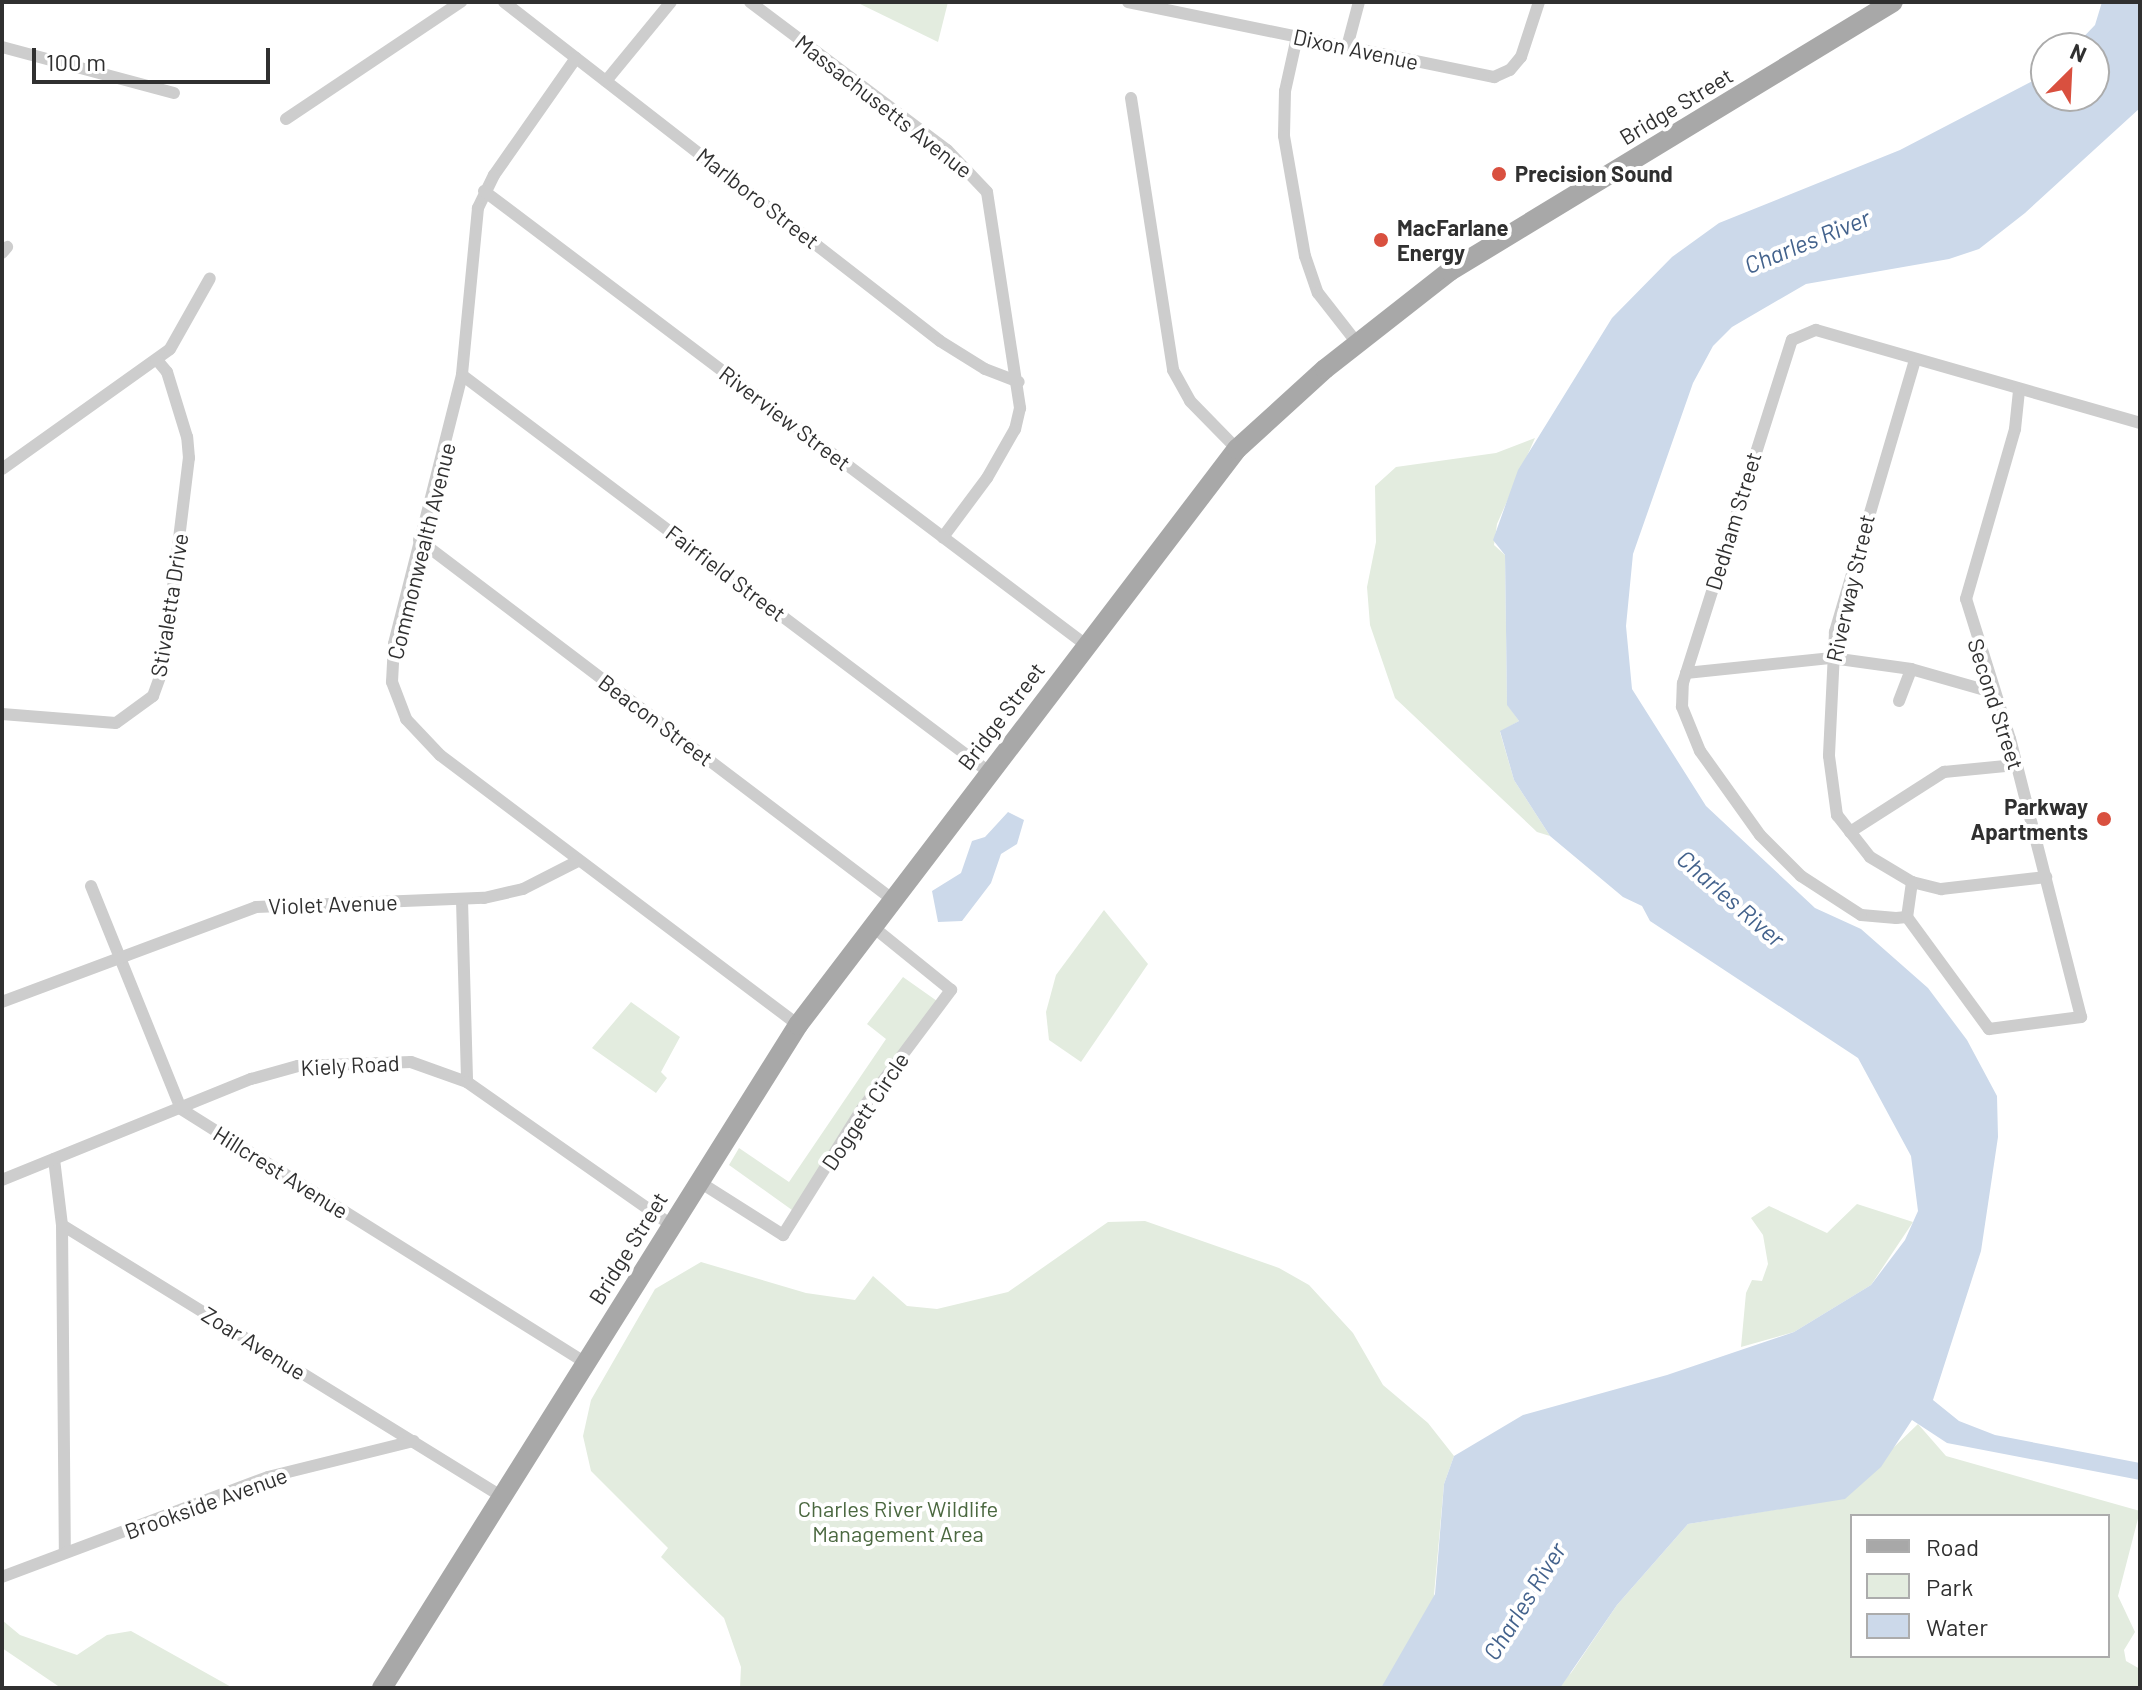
<!DOCTYPE html>
<html>
<head>
<meta charset="utf-8">
<style>
  body { margin:0 }
  #map { position:relative; width:2142px; height:1690px; overflow:hidden; background:#fff; font-family:Barlow,sans-serif }
  div>[style] { position:absolute }
  .green>* { inset:0; background:#e3ecdf }
  .water>* { inset:0; background:#ccd9ea }
  .minor>* { height:12px; margin:-6px; padding:0 6px; transform-origin:6px; border-radius:6px; background:#cdcdcd }
  .primary>* { height:20px; margin:-10px; padding:0 10px; transform-origin:10px; border-radius:10px; background:#a8a8a8 }
  .dots>* { width:22px; height:22px; translate:-50% -50%; box-sizing:border-box; border:4px solid #fff; border-radius:50% }
  span { translate:-50% -50%; white-space:nowrap; text-align:center; line-height:1.15; -webkit-text-stroke:8px #fff; paint-order:stroke }
  .street-label { font-size:22px; color:#303030 }
  .poi-label { font-size:22px; color:#303030; font-weight:700 }
  .left { translate:0 -50%; text-align:left }
  .right { translate:-100% -50%; text-align:right }
  .park-label { font-size:22px; color:#4b6840 }
  .water-label { font-size:24px; color:#43628c; font-style:italic }
  .frame { position:absolute; inset:0; border:4px solid #303030; pointer-events:none }
  .legend { position:absolute; left:1850px; top:1514px; width:260px; height:144px; box-sizing:border-box; background:#fff; border:2px solid #acacac; margin:0; padding:10px 14px; list-style:none; font-size:24px; color:#303030 }
  .legend li { display:flex; align-items:center; gap:16px; height:40px }
  .legend b { width:40px; border:2px solid #acacac }
  .north { position:absolute; left:2030px; top:32px; width:80px; height:80px; box-sizing:border-box; background:#fff; border:2px solid #acacac; border-radius:50%; rotate:24deg; font-size:22px; font-weight:700; line-height:32px; text-align:center; color:#303030 }
  .north::after { content:''; display:block; margin:auto; width:28px; height:36px; background:#d9503f; clip-path:polygon(50% 0,100% 100%,50% 72%,0 100%) }
  .scale { position:absolute; left:32px; top:48px; width:238px; height:36px; box-sizing:border-box; border:4px solid #303030; border-top:0; padding-left:10px; font-size:24px; line-height:28px; white-space:nowrap; color:#303030; -webkit-text-stroke:6px #fff; paint-order:stroke }
</style>
</head>
<body>
<div id="map">
  <div class="green">
    <div style="clip-path:polygon(856px 2px,948px 2px,938px 42px)"></div>
    <div style="clip-path:polygon(1535px 438px,1497px 524px,1494px 545px,1505px 555px,1507px 704px,1519px 721px,1500px 732px,1514px 780px,1550px 836px,1537px 832px,1395px 698px,1370px 625px,1367px 587px,1376px 542px,1375px 486px,1396px 467px,1496px 453px)"></div>
    <div style="clip-path:polygon(1104px 910px,1148px 964px,1081px 1062px,1049px 1040px,1046px 1012px,1056px 975px)"></div>
    <div style="clip-path:polygon(903px 977px,937px 1001px,792px 1210px,729px 1165px,739px 1148px,789px 1182px,886px 1039px,867px 1024px)"></div>
    <div style="clip-path:polygon(631px 1002px,680px 1037px,661px 1072px,667px 1078px,656px 1093px,592px 1048px)"></div>
    <div style="clip-path:polygon(1857px 1204px,1913px 1222px,1871px 1285px,1794px 1332px,1741px 1347px,1746px 1293px,1752px 1280px,1762px 1281px,1768px 1264px,1763px 1235px,1751px 1218px,1769px 1206px,1827px 1233px)"></div>
    <div style="clip-path:polygon(1145px 1221px,1279px 1268px,1309px 1285px,1353px 1333px,1383px 1385px,1428px 1423px,1454px 1456px,1444px 1484px,1433px 1606px,1386px 1688px,740px 1688px,741px 1667px,724px 1618px,661px 1557px,668px 1548px,591px 1471px,583px 1436px,591px 1400px,655px 1289px,701px 1262px,806px 1293px,855px 1300px,873px 1276px,907px 1306px,937px 1309px,1008px 1292px,1108px 1222px)"></div>
    <div style="clip-path:polygon(evenodd,1918px 1424px,1946px 1456px,2140px 1511px,2118px 1596px,2135px 1632px,2124px 1650px,2126px 1661px,2140px 1669px,2140px 1688px,1552px 1688px,1571px 1673px,1617px 1605px,1688px 1524px,1840px 1499px,1918px 1424px,1852px 1516px,2108px 1516px,2108px 1656px,1852px 1656px,1852px 1516px)"></div>
    <div style="clip-path:polygon(2px 1620px,20px 1635px,77px 1655px,107px 1635px,131px 1631px,233px 1688px,61px 1688px,2px 1648px)"></div>
  </div>
  <div class="water">
    <div style="clip-path:polygon(2102px 2px,2140px 2px,2140px 108px,2025px 213px,1979px 249px,1949px 259px,1806px 284px,1732px 327px,1713px 346px,1693px 383px,1633px 554px,1626px 626px,1632px 689px,1706px 806px,1815px 908px,1861px 929px,1928px 988px,1967px 1040px,1997px 1096px,1998px 1137px,1981px 1251px,1933px 1400px,1959px 1421px,1995px 1435px,2140px 1463px,2140px 1480px,1947px 1443px,1912px 1420px,1881px 1467px,1845px 1499px,1688px 1524px,1617px 1605px,1560px 1688px,1381px 1688px,1435px 1594px,1444px 1484px,1454px 1456px,1523px 1415px,1667px 1375px,1794px 1332px,1871px 1285px,1905px 1240px,1918px 1211px,1911px 1156px,1858px 1058px,1650px 921px,1642px 906px,1623px 897px,1550px 836px,1514px 780px,1500px 731px,1519px 721px,1507px 705px,1505px 555px,1493px 540px,1518px 470px,1612px 318px,1672px 257px,1719px 223px,1900px 150px,2046px 74px,2046px 96px,2094px 96px,2094px 48px,2073px 48px,2095px 25px)"></div>
    <div style="clip-path:polygon(1008px 812px,1024px 820px,1017px 844px,1001px 854px,991px 883px,962px 921px,938px 922px,932px 891px,961px 873px,972px 841px,985px 837px)"></div>
  </div>
  <div class="minor">
    <div style="left:504px;top:2px;width:552px;rotate:37.87deg"></div>
    <div style="left:940px;top:341px;width:53px;rotate:31.9deg"></div>
    <div style="left:985px;top:369px;width:36px;rotate:21deg"></div>
    <div style="left:750px;top:2px;width:246px;rotate:36.9deg"></div>
    <div style="left:947px;top:150px;width:58px;rotate:46.4deg"></div>
    <div style="left:987px;top:192px;width:219px;rotate:81.3deg"></div>
    <div style="left:1020px;top:408px;width:22px;rotate:103deg"></div>
    <div style="left:1015px;top:429px;width:56px;rotate:119.7deg"></div>
    <div style="left:987px;top:478px;width:74px;rotate:126.7deg"></div>
    <div style="left:1128px;top:2px;width:374px;rotate:11.6deg"></div>
    <div style="left:1494px;top:77px;width:17px;rotate:-24deg"></div>
    <div style="left:1510px;top:70px;width:17px;rotate:-50deg"></div>
    <div style="left:1521px;top:57px;width:58px;rotate:-71.9deg"></div>
    <div style="left:1297px;top:37px;width:55px;rotate:102.5deg"></div>
    <div style="left:1285px;top:91px;width:45px;rotate:91.3deg"></div>
    <div style="left:1284px;top:136px;width:122px;rotate:80.1deg"></div>
    <div style="left:1305px;top:256px;width:39px;rotate:71deg"></div>
    <div style="left:1318px;top:293px;width:63px;rotate:52deg"></div>
    <div style="left:2px;top:47px;width:178px;rotate:15deg"></div>
    <div style="left:1347px;top:47px;width:47px;rotate:-75.1deg"></div>
    <div style="left:576px;top:58px;width:143px;rotate:125deg"></div>
    <div style="left:494px;top:175px;width:37px;rotate:116deg"></div>
    <div style="left:478px;top:208px;width:168px;rotate:95.5deg"></div>
    <div style="left:462px;top:375px;width:277px;rotate:104.2deg"></div>
    <div style="left:394px;top:644px;width:38px;rotate:93deg"></div>
    <div style="left:392px;top:682px;width:40px;rotate:69deg"></div>
    <div style="left:406px;top:719px;width:50px;rotate:46.6deg"></div>
    <div style="left:440px;top:755px;width:448px;rotate:37deg"></div>
    <div style="left:606px;top:81px;width:102px;rotate:-50.6deg"></div>
    <div style="left:1131px;top:98px;width:275px;rotate:81.2deg"></div>
    <div style="left:1173px;top:370px;width:35px;rotate:61deg"></div>
    <div style="left:1190px;top:401px;width:67px;rotate:45.6deg"></div>
    <div style="left:286px;top:119px;width:211px;rotate:-33.8deg"></div>
    <div style="left:484px;top:191px;width:754px;rotate:37.02deg"></div>
    <div style="left:2px;top:253px;width:8px;rotate:-50deg"></div>
    <div style="left:1915px;top:360px;width:284px;rotate:106.4deg"></div>
    <div style="left:1835px;top:632px;width:124px;rotate:92.8deg"></div>
    <div style="left:1829px;top:756px;width:60px;rotate:82.3deg"></div>
    <div style="left:1837px;top:815px;width:53px;rotate:51.8deg"></div>
    <div style="left:1870px;top:857px;width:49px;rotate:30.8deg"></div>
    <div style="left:1912px;top:882px;width:30px;rotate:14deg"></div>
    <div style="left:1941px;top:889px;width:106px;rotate:-6.5deg"></div>
    <div style="left:462px;top:375px;width:660px;rotate:36.99deg"></div>
    <div style="left:2px;top:469px;width:206px;rotate:-35.5deg"></div>
    <div style="left:170px;top:349px;width:81px;rotate:-60.6deg"></div>
    <div style="left:419px;top:540px;width:594px;rotate:37.2deg"></div>
    <div style="left:1686px;top:673px;width:147px;rotate:-5.9deg"></div>
    <div style="left:1832px;top:658px;width:80px;rotate:7.9deg"></div>
    <div style="left:1911px;top:669px;width:84px;rotate:15.9deg"></div>
    <div style="left:1899px;top:701px;width:34px;rotate:-69deg"></div>
    <div style="left:2px;top:714px;width:114px;rotate:4.5deg"></div>
    <div style="left:116px;top:723px;width:46px;rotate:-36.1deg"></div>
    <div style="left:153px;top:696px;width:29px;rotate:-70deg"></div>
    <div style="left:163px;top:669px;width:213px;rotate:-83deg"></div>
    <div style="left:189px;top:458px;width:21px;rotate:-95deg"></div>
    <div style="left:187px;top:437px;width:68px;rotate:-107.1deg"></div>
    <div style="left:167px;top:372px;width:16px;rotate:-130deg"></div>
    <div style="left:1850px;top:832px;width:112px;rotate:-32.6deg"></div>
    <div style="left:1944px;top:772px;width:72px;rotate:-5.6deg"></div>
    <div style="left:1912px;top:882px;width:35px;rotate:98deg"></div>
    <div style="left:1907px;top:917px;width:11px;rotate:175deg"></div>
    <div style="left:1896px;top:918px;width:35px;rotate:-175deg"></div>
    <div style="left:1861px;top:915px;width:72px;rotate:-147deg"></div>
    <div style="left:1801px;top:876px;width:58px;rotate:-135deg"></div>
    <div style="left:1760px;top:835px;width:103px;rotate:-125.5deg"></div>
    <div style="left:1700px;top:751px;width:48px;rotate:-112.2deg"></div>
    <div style="left:1682px;top:707px;width:24px;rotate:-88deg"></div>
    <div style="left:1683px;top:683px;width:360px;rotate:-72.4deg"></div>
    <div style="left:1792px;top:340px;width:26px;rotate:-23deg"></div>
    <div style="left:1816px;top:330px;width:337px;rotate:16deg"></div>
    <div style="left:91px;top:886px;width:240px;rotate:68deg"></div>
    <div style="left:181px;top:1109px;width:478px;rotate:32.1deg"></div>
    <div style="left:462px;top:900px;width:182px;rotate:88.4deg"></div>
    <div style="left:1907px;top:917px;width:139px;rotate:53.8deg"></div>
    <div style="left:1989px;top:1029px;width:93px;rotate:-7.4deg"></div>
    <div style="left:2081px;top:1017px;width:287px;rotate:-104.3deg"></div>
    <div style="left:2010px;top:739px;width:147px;rotate:-107.4deg"></div>
    <div style="left:1966px;top:599px;width:177px;rotate:-73.9deg"></div>
    <div style="left:2015px;top:429px;width:37px;rotate:-84deg"></div>
    <div style="left:2px;top:1002px;width:271px;rotate:-20.5deg"></div>
    <div style="left:256px;top:907px;width:228px;rotate:-2.3deg"></div>
    <div style="left:484px;top:898px;width:40px;rotate:-13deg"></div>
    <div style="left:523px;top:889px;width:62px;rotate:-27deg"></div>
    <div style="left:54px;top:1159px;width:66px;rotate:83.1deg"></div>
    <div style="left:62px;top:1225px;width:516px;rotate:31.69deg"></div>
    <div style="left:2px;top:1180px;width:269px;rotate:-22.1deg"></div>
    <div style="left:251px;top:1079px;width:49px;rotate:-15.5deg"></div>
    <div style="left:298px;top:1066px;width:113px;rotate:-2deg"></div>
    <div style="left:411px;top:1062px;width:59px;rotate:19.7deg"></div>
    <div style="left:467px;top:1082px;width:248px;rotate:35deg"></div>
    <div style="left:698px;top:1181px;width:101px;rotate:32.4deg"></div>
    <div style="left:783px;top:1235px;width:149px;rotate:-57.9deg"></div>
    <div style="left:862px;top:1109px;width:149px;rotate:-53.2deg"></div>
    <div style="left:951px;top:990px;width:102px;rotate:-141deg"></div>
    <div style="left:62px;top:1225px;width:325px;rotate:89.5deg"></div>
    <div style="left:2px;top:1577px;width:284px;rotate:-20.6deg"></div>
    <div style="left:268px;top:1477px;width:150px;rotate:-13.9deg"></div>
  </div>
  <div class="primary">
    <div style="left:382px;top:1688px;width:783px;rotate:-57.89deg"></div>
    <div style="left:798px;top:1025px;width:724px;rotate:-52.69deg"></div>
    <div style="left:1237px;top:449px;width:119px;rotate:-42.3deg"></div>
    <div style="left:1325px;top:369px;width:159px;rotate:-38.1deg"></div>
    <div style="left:1450px;top:271px;width:518px;rotate:-31.27deg"></div>
  </div>
  <div class="dots">
    <div style="left:1499px;top:174px;background:#d9503f"></div>
    <div style="left:1381px;top:240px;background:#d9503f"></div>
    <div style="left:2104px;top:819px;background:#d9503f"></div>
  </div>
  <div class="street-label">
    <span style="left:1356px;top:49px;rotate:12deg">Dixon Avenue</span>
    <span style="left:884px;top:106px;rotate:38deg">Massachusetts Avenue</span>
    <span style="left:1676px;top:106px;rotate:-31deg">Bridge Street</span>
    <span style="left:758px;top:198px;rotate:38deg">Marlboro Street</span>
    <span style="left:785px;top:418px;rotate:37deg">Riverview Street</span>
    <span style="left:1733px;top:521px;rotate:-73deg">Dedham Street</span>
    <span style="left:421px;top:551px;rotate:-76deg">Commonwealth Avenue</span>
    <span style="left:726px;top:573px;rotate:37deg">Fairfield Street</span>
    <span style="left:1850px;top:588px;rotate:-77deg">Riverway Street</span>
    <span style="left:169px;top:605px;rotate:-81deg">Stivaletta Drive</span>
    <span style="left:1996px;top:704px;rotate:72deg">Second Street</span>
    <span style="left:1001px;top:716px;rotate:-53deg">Bridge Street</span>
    <span style="left:656px;top:720px;rotate:37deg">Beacon Street</span>
    <span style="left:333px;top:904px;rotate:-2deg">Violet Avenue</span>
    <span style="left:350px;top:1065px;rotate:-3deg">Kiely Road</span>
    <span style="left:865px;top:1111px;rotate:-56deg">Doggett Circle</span>
    <span style="left:281px;top:1172px;rotate:32deg">Hillcrest Avenue</span>
    <span style="left:628px;top:1248px;rotate:-58deg">Bridge Street</span>
    <span style="left:254px;top:1343px;rotate:32deg">Zoar Avenue</span>
    <span style="left:206px;top:1503px;rotate:-20deg">Brookside Avenue</span>
  </div>
  <div class="poi-label">
    <span class="left" style="left:1515px;top:174px">Precision Sound</span>
    <span class="left" style="left:1397px;top:240px">MacFarlane<br>Energy</span>
    <span class="right" style="left:2088px;top:819px">Parkway<br>Apartments</span>
  </div>
  <div class="park-label">
    <span style="left:898px;top:1521px">Charles River Wildlife<br>Management Area</span>
  </div>
  <div class="water-label">
    <span style="left:1807px;top:241px;rotate:-22deg">Charles River</span>
    <span style="left:1731px;top:898px;rotate:41deg">Charles River</span>
    <span style="left:1524px;top:1601px;rotate:-58deg">Charles River</span>
  </div>
  <div class="frame"></div>
  <ul class="legend">
  <li><b style="height:10px;background:#a8a8a8"></b>Road</li>
  <li><b style="height:22px;background:#e3ecdf"></b>Park</li>
  <li><b style="height:22px;background:#ccd9ea"></b>Water</li>
  </ul>
  <div class="north">N</div>
  <div class="scale">100 m</div>
</div>
</body>
</html>
